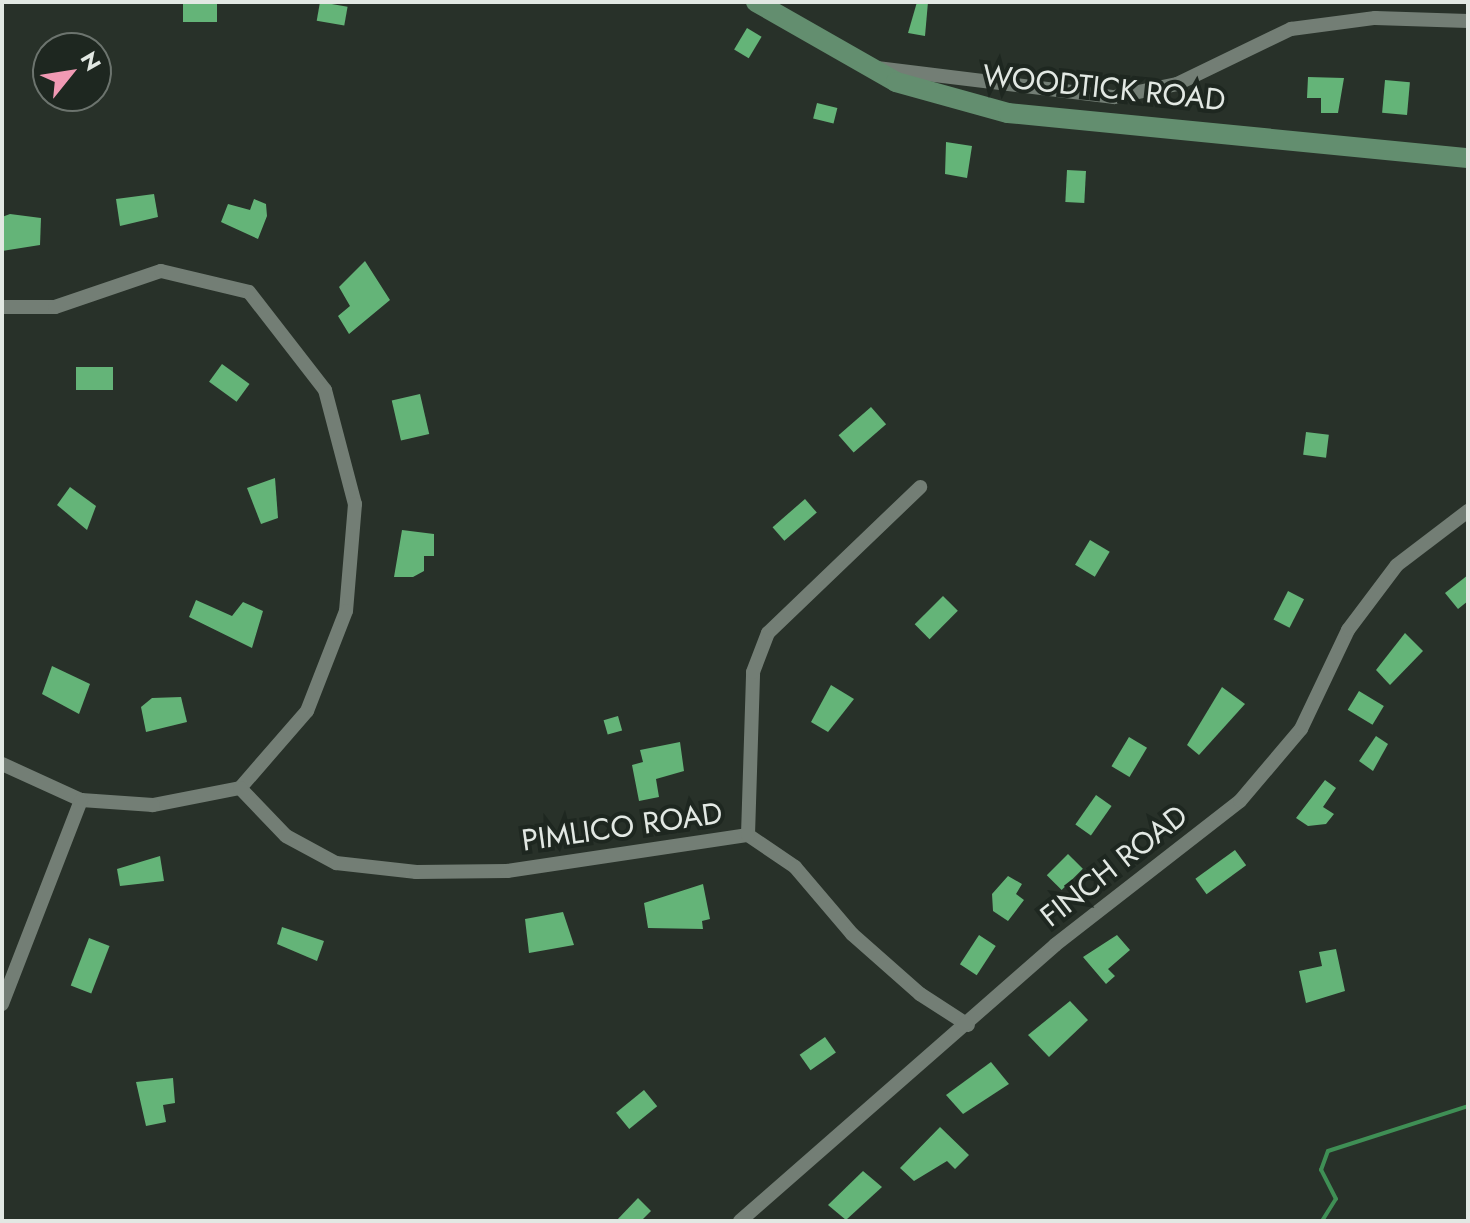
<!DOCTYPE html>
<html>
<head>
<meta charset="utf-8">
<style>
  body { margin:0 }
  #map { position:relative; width:1470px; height:1223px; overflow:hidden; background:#283129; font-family:Jost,sans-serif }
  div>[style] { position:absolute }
  .stream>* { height:4px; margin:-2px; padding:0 2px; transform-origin:2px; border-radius:2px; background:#3f8f55 }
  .building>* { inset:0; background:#64b478; transform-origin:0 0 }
  .minor>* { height:14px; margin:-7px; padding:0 7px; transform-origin:7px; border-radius:7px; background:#737e75 }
  .secondary>* { height:20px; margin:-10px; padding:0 10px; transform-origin:10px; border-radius:10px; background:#638e6f }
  span { translate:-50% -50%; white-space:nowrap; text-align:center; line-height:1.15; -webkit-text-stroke:8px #1e2720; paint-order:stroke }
  .street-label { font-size:30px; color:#e2e8e3 }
  .frame { position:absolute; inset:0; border:4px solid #e2e8e3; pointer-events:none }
  .north { position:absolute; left:32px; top:32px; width:80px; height:80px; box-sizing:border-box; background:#1e2720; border:2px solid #6c746e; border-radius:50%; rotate:60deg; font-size:22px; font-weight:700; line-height:32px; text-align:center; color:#e2e8e3 }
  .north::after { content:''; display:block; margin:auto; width:28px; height:36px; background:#f19ab4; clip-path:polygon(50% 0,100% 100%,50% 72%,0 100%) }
</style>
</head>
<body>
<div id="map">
  <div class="stream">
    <div style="left:1322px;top:1221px;width:26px;rotate:-58deg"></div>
    <div style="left:1336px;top:1199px;width:33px;rotate:-117deg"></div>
    <div style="left:1321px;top:1170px;width:20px;rotate:-70deg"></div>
    <div style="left:1328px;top:1151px;width:147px;rotate:-17.8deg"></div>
  </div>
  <div class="building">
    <div style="left:183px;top:2px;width:34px;height:20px"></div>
    <div style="left:320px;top:2px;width:28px;height:19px;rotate:10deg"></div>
    <div style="clip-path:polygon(917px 2px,928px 2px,925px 36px,908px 33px)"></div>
    <div style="left:747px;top:28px;width:17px;height:25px;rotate:31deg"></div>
    <div style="clip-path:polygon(1308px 77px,1344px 78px,1338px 113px,1321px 113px,1321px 98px,1307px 98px)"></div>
    <div style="left:1385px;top:80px;width:25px;height:33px;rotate:5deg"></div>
    <div style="left:817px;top:103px;width:21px;height:16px;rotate:14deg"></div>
    <div style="clip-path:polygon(946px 142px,972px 146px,967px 178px,945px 174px)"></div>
    <div style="left:1067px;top:170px;width:19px;height:32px;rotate:3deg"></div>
    <div style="clip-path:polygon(154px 194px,158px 217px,120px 226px,116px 199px)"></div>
    <div style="clip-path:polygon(254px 199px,266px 204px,267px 216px,258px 239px,221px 222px,228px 204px,250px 210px)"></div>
    <div style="clip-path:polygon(10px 214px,41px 218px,40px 245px,2px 251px,2px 217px)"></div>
    <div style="clip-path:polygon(365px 261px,390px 300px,349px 334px,338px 316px,350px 306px,339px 287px)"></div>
    <div style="left:222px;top:364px;width:34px;height:22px;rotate:36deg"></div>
    <div style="left:76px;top:367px;width:37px;height:23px"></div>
    <div style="left:420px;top:394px;width:41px;height:29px;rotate:77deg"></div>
    <div style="left:871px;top:407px;width:23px;height:43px;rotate:49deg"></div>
    <div style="left:1306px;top:432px;width:23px;height:23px;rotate:7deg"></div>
    <div style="clip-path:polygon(275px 478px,278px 518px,261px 524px,247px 488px)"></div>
    <div style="clip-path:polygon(70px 487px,96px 506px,87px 530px,57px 505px)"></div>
    <div style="left:805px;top:499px;width:18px;height:43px;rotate:49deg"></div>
    <div style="clip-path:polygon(402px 530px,434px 534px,434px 556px,424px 556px,424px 571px,413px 577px,394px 577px)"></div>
    <div style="left:1090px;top:540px;width:23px;height:29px;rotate:31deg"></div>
    <div style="clip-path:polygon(1468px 575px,1468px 601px,1458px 609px,1445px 593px)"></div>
    <div style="left:1288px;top:591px;width:18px;height:32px;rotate:27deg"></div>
    <div style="left:943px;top:596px;width:21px;height:40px;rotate:45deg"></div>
    <div style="clip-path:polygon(196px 600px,232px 616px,243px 602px,263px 611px,252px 648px,189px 617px)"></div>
    <div style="clip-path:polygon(1405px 633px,1423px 651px,1390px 685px,1376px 670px)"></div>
    <div style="clip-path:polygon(52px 666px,90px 684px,79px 714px,42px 694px)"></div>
    <div style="clip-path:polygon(831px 685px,854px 699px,828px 732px,811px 722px)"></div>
    <div style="clip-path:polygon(1222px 687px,1245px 704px,1199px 755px,1187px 745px)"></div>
    <div style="left:1359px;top:691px;width:29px;height:22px;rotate:31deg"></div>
    <div style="clip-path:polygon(181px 697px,187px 722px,146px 732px,141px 707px,152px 698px)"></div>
    <div style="left:618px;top:716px;width:15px;height:15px;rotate:74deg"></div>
    <div style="clip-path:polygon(1376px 736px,1388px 744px,1373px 771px,1359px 761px)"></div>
    <div style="left:1129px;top:737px;width:21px;height:34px;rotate:31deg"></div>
    <div style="clip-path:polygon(680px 742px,684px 771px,656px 779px,659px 797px,639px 801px,632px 765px,643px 762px,640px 750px)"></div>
    <div style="clip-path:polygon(1325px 780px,1336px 788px,1323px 807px,1334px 814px,1326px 824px,1308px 826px,1296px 818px)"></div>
    <div style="left:1096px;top:795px;width:19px;height:36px;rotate:35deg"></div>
    <div style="left:1235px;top:850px;width:19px;height:49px;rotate:54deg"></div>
    <div style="left:1068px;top:854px;width:21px;height:30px;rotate:45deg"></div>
    <div style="clip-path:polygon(160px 856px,164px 881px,120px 886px,117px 869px)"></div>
    <div style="clip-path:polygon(1008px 876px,1022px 884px,1016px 894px,1024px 900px,1008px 921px,993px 911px,992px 894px)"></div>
    <div style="clip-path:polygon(703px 884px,710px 919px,702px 921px,703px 929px,648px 928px,644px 903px)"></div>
    <div style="clip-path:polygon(563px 912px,574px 945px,529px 953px,525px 919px)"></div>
    <div style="clip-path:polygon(282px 927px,324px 941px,317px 961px,277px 944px)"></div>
    <div style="left:979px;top:935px;width:20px;height:35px;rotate:33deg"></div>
    <div style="clip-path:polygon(1117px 935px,1130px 950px,1108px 969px,1115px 976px,1106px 984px,1083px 957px)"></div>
    <div style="left:89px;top:938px;width:22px;height:51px;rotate:21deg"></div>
    <div style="clip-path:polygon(1336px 949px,1345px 991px,1306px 1003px,1299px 971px,1322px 966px,1319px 952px)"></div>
    <div style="clip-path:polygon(1070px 1001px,1088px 1020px,1049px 1057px,1028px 1035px)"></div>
    <div style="left:825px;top:1037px;width:19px;height:31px;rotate:55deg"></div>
    <div style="clip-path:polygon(991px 1062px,1009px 1084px,963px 1114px,946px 1095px)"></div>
    <div style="clip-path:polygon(173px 1078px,175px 1103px,163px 1105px,166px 1122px,146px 1126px,136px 1082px)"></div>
    <div style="left:644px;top:1090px;width:21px;height:36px;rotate:51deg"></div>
    <div style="clip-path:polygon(940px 1127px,969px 1155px,955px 1169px,947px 1161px,914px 1181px,900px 1168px)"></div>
    <div style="clip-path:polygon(863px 1171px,882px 1187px,846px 1220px,828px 1205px)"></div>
    <div style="clip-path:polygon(638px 1198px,651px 1211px,641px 1221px,616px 1221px)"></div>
  </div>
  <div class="minor">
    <div style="left:877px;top:68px;width:239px;rotate:7deg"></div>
    <div style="left:1114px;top:97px;width:64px;rotate:-11.7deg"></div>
    <div style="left:1177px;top:84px;width:127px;rotate:-25.8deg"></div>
    <div style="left:1291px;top:29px;width:85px;rotate:-7.5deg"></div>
    <div style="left:1375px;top:18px;width:93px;rotate:1.8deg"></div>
    <div style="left:2px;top:307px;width:53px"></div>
    <div style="left:55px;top:307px;width:112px;rotate:-18.8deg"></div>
    <div style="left:161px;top:271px;width:90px;rotate:13.4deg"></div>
    <div style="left:249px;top:292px;width:124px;rotate:52.2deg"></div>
    <div style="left:325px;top:390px;width:118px;rotate:75.3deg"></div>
    <div style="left:355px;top:504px;width:107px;rotate:94.8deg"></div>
    <div style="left:346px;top:611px;width:107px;rotate:111.3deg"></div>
    <div style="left:307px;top:711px;width:102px;rotate:131deg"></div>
    <div style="left:240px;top:788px;width:89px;rotate:168.9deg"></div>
    <div style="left:153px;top:805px;width:72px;rotate:-176deg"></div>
    <div style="left:81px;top:800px;width:87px;rotate:-155.5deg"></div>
    <div style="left:240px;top:788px;width:66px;rotate:46.2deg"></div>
    <div style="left:286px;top:836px;width:57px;rotate:28.4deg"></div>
    <div style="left:336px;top:863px;width:81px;rotate:6.4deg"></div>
    <div style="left:416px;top:872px;width:91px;rotate:-0.6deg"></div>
    <div style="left:507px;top:871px;width:244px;rotate:-8.5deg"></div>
    <div style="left:748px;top:835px;width:57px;rotate:34.2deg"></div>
    <div style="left:795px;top:867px;width:88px;rotate:49.6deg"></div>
    <div style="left:852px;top:934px;width:91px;rotate:41.4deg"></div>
    <div style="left:920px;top:994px;width:57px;rotate:32.9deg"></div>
    <div style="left:748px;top:835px;width:163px;rotate:-88.2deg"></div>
    <div style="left:753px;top:672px;width:42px;rotate:-69deg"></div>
    <div style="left:768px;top:633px;width:211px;rotate:-43.8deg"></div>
    <div style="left:2px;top:1004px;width:219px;rotate:-68.8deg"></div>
    <div style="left:740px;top:1221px;width:419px;rotate:-41.2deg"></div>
    <div style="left:1055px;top:945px;width:234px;rotate:-37.9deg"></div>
    <div style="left:1240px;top:801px;width:94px;rotate:-49.7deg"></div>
    <div style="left:1301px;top:729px;width:110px;rotate:-64.6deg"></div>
    <div style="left:1348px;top:630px;width:81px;rotate:-53deg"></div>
    <div style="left:1397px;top:565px;width:89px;rotate:-37.3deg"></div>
  </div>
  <div class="secondary">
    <div style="left:756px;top:2px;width:161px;rotate:29.7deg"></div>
    <div style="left:896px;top:82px;width:116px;rotate:15.5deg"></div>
    <div style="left:1008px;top:113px;width:462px;rotate:5.6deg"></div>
  </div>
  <div class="street-label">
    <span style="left:1104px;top:88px;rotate:6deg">WOODTICK ROAD</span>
    <span style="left:622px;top:827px;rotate:-8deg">PIMLICO ROAD</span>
    <span style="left:1114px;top:866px;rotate:-38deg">FINCH ROAD</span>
  </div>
  <div class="frame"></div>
  <div class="north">N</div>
</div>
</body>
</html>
